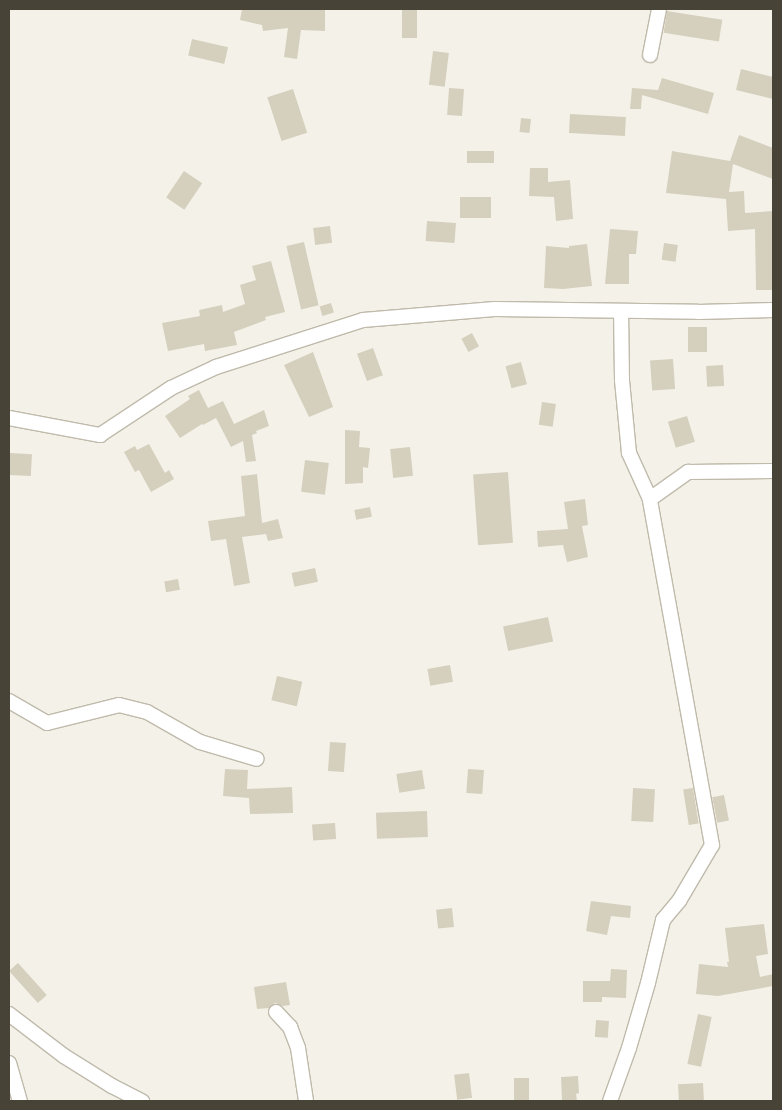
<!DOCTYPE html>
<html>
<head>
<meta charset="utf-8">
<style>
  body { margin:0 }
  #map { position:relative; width:782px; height:1110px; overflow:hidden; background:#f4f2e8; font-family:"Nunito Sans",sans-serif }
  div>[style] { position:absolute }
  .building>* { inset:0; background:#d5cfbe; transform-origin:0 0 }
  .roads { filter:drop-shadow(1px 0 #bfbaab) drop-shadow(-1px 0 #bfbaab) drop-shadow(0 1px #bfbaab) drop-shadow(0 -1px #bfbaab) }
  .minor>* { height:14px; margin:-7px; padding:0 7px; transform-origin:7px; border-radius:7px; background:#fff }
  span { translate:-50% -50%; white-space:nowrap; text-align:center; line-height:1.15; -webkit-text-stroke:4px #fff; paint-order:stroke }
  .frame { position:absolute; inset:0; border:10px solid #474337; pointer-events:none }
</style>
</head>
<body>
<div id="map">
  <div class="building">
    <div style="clip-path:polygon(242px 9px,325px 9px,325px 31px,301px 30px,297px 59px,284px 57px,288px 28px,263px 31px,262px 25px,240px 20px)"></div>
    <div style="left:402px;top:9px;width:15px;height:29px"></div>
    <div style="left:667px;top:11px;width:56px;height:22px;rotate:9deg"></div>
    <div style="left:192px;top:39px;width:37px;height:17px;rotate:13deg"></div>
    <div style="left:433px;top:51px;width:16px;height:34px;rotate:7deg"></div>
    <div style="clip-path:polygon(741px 69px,773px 77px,773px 99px,736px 90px)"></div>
    <div style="clip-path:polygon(662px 78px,714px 93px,708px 114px,642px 95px,641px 109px,630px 109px,632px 88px,658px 90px)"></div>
    <div style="left:449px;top:88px;width:15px;height:27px;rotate:4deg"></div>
    <div style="left:293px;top:89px;width:46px;height:27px;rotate:72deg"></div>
    <div style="left:570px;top:114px;width:56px;height:19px;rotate:3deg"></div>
    <div style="left:521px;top:118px;width:10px;height:14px;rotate:6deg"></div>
    <div style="clip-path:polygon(739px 135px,773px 148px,773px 179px,733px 164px,729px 192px,744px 191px,745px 213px,773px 211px,773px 290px,756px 290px,755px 229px,728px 231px,726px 199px,666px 193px,672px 151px,730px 161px)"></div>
    <div style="left:467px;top:151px;width:27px;height:12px"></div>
    <div style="clip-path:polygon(530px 168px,548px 168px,548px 182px,570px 180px,573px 219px,556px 221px,554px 197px,529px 196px)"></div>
    <div style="left:184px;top:171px;width:22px;height:32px;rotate:34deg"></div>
    <div style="left:460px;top:197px;width:31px;height:21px"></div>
    <div style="left:427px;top:221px;width:29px;height:20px;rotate:4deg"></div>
    <div style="left:330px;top:226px;width:17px;height:17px;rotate:83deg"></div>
    <div style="clip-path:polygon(610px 229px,638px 231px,636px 254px,629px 254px,629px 284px,605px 284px)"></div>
    <div style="left:304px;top:242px;width:65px;height:18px;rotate:77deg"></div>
    <div style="left:664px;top:243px;width:14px;height:17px;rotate:8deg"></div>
    <div style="clip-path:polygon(587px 244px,592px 286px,563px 289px,544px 288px,546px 246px,569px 248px,569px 246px)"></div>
    <div style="clip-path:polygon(271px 261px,285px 312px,265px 317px,266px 320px,234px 332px,237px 345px,205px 351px,204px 344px,168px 351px,162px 323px,200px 316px,199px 310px,222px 305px,223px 312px,245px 304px,240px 285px,256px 280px,252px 266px)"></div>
    <div style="left:331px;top:303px;width:10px;height:12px;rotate:73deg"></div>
    <div style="left:707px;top:327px;width:25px;height:19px;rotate:90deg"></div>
    <div style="left:472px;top:333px;width:15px;height:12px;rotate:62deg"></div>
    <div style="left:373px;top:348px;width:29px;height:17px;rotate:70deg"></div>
    <div style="clip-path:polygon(313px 352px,333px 407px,309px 417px,284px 365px)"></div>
    <div style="left:673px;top:359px;width:30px;height:23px;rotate:86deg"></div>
    <div style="left:521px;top:362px;width:23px;height:16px;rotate:75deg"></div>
    <div style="left:723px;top:365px;width:21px;height:17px;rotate:87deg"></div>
    <div style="clip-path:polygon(199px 390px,208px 408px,223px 401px,234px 424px,264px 410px,269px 426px,256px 431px,257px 433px,252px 435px,256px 461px,246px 462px,243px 441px,231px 447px,216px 418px,203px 425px,202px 424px,180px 438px,165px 416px,190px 399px,188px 396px)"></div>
    <div style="left:542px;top:402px;width:14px;height:23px;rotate:8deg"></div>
    <div style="left:687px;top:416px;width:27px;height:20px;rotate:73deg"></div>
    <div style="clip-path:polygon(345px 430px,360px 431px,359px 447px,370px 448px,368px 468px,363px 467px,363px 483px,345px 484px)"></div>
    <div style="clip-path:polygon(149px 444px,165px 473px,169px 470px,174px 479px,151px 492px,139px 470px,135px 472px,124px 452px,135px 446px,137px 450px)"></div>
    <div style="left:410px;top:447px;width:29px;height:20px;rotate:84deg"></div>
    <div style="left:10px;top:453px;width:22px;height:22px;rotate:3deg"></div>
    <div style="left:305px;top:460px;width:24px;height:32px;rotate:7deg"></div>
    <div style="left:508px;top:472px;width:71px;height:35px;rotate:86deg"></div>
    <div style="clip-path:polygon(257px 474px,262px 523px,278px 519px,283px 538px,268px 541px,266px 534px,242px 537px,250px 583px,234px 586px,226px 539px,211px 541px,208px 521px,245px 516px,241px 476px)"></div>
    <div style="clip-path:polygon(585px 499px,588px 525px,582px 526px,588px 557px,567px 562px,563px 545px,538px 547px,537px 531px,568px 529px,564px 502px)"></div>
    <div style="left:370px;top:507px;width:10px;height:16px;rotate:79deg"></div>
    <div style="left:315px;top:568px;width:14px;height:24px;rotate:78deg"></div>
    <div style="left:178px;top:579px;width:11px;height:14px;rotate:80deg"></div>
    <div style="left:548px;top:617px;width:25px;height:46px;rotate:78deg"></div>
    <div style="left:450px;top:665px;width:17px;height:23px;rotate:80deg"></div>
    <div style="left:277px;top:676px;width:26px;height:25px;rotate:13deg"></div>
    <div style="left:330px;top:742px;width:16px;height:29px;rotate:4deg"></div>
    <div style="clip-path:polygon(225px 769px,248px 770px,247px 789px,292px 787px,293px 813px,250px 814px,249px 798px,223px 796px)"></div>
    <div style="left:468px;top:769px;width:16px;height:24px;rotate:4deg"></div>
    <div style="left:422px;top:770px;width:19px;height:26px;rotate:81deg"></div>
    <div style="left:633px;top:788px;width:22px;height:33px;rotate:3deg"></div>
    <div style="left:693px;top:788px;width:36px;height:10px;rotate:81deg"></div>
    <div style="left:724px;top:795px;width:26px;height:12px;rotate:79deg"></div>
    <div style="left:427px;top:811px;width:26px;height:51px;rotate:88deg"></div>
    <div style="left:335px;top:823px;width:16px;height:23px;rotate:86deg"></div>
    <div style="clip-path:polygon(591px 901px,631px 906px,630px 918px,611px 916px,607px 935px,586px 931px)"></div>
    <div style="left:452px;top:908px;width:19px;height:16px;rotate:84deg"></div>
    <div style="clip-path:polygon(764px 924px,768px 954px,756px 956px,760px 977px,773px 974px,773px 986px,718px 996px,696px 994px,699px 964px,728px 967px,727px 962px,729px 962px,725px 928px)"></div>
    <div style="left:18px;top:963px;width:43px;height:12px;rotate:48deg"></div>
    <div style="clip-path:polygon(611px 969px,627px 970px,626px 998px,602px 997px,602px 1002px,583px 1002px,583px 981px,610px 981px)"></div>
    <div style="clip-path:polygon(286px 982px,290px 1005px,283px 1006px,275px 1003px,269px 1008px,257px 1009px,254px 987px)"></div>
    <div style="left:698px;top:1014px;width:14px;height:51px;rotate:12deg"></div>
    <div style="left:596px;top:1020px;width:13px;height:17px;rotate:4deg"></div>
    <div style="left:469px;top:1073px;width:25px;height:15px;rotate:83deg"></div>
    <div style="clip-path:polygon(578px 1076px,579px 1093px,576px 1094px,577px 1101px,562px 1101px,561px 1077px)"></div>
    <div style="left:514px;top:1078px;width:15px;height:23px"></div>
    <div style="left:703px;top:1083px;width:18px;height:25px;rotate:87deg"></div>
  </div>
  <div class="roads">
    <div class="minor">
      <div style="left:650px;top:55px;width:47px;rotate:-78.9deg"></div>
      <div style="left:9px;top:418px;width:93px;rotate:10.6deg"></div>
      <div style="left:100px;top:435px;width:85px;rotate:-33.5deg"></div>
      <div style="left:171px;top:388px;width:50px;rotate:-25deg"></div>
      <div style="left:216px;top:367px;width:154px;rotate:-17.7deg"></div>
      <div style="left:363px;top:320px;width:132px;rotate:-4.8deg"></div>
      <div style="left:495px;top:309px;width:203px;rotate:0.8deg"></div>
      <div style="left:698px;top:312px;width:75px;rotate:-1.5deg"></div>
      <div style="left:650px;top:499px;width:47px;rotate:-35.4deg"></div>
      <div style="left:688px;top:472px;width:85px;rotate:-0.7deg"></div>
      <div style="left:9px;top:701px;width:44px;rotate:30.1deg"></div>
      <div style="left:47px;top:723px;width:74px;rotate:-14deg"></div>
      <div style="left:119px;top:705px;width:29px;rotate:14deg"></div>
      <div style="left:147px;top:712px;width:61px;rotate:29.5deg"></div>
      <div style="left:200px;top:742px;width:59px;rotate:16.6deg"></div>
      <div style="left:276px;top:1012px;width:21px;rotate:47deg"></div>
      <div style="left:290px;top:1027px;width:22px;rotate:69deg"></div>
      <div style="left:298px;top:1048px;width:54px;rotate:81.4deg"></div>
      <div style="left:9px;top:1014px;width:69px;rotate:37.4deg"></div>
      <div style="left:64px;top:1056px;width:57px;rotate:32deg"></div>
      <div style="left:112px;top:1086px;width:34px;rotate:27deg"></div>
      <div style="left:9px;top:1063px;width:40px;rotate:74deg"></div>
      <div style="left:610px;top:1101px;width:56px;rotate:-70.3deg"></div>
      <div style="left:629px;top:1048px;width:68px;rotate:-73.7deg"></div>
      <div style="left:648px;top:983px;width:65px;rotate:-76.6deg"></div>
      <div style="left:663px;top:920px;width:25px;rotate:-50deg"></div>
      <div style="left:679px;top:901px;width:65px;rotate:-59.5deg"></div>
      <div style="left:712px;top:845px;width:352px;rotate:-100.2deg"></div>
      <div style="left:650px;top:499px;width:51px;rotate:-114.5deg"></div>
      <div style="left:629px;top:453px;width:73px;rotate:-95.5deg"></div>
      <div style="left:622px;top:380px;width:69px;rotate:-90.8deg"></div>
    </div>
  </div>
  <div class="frame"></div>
</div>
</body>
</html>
